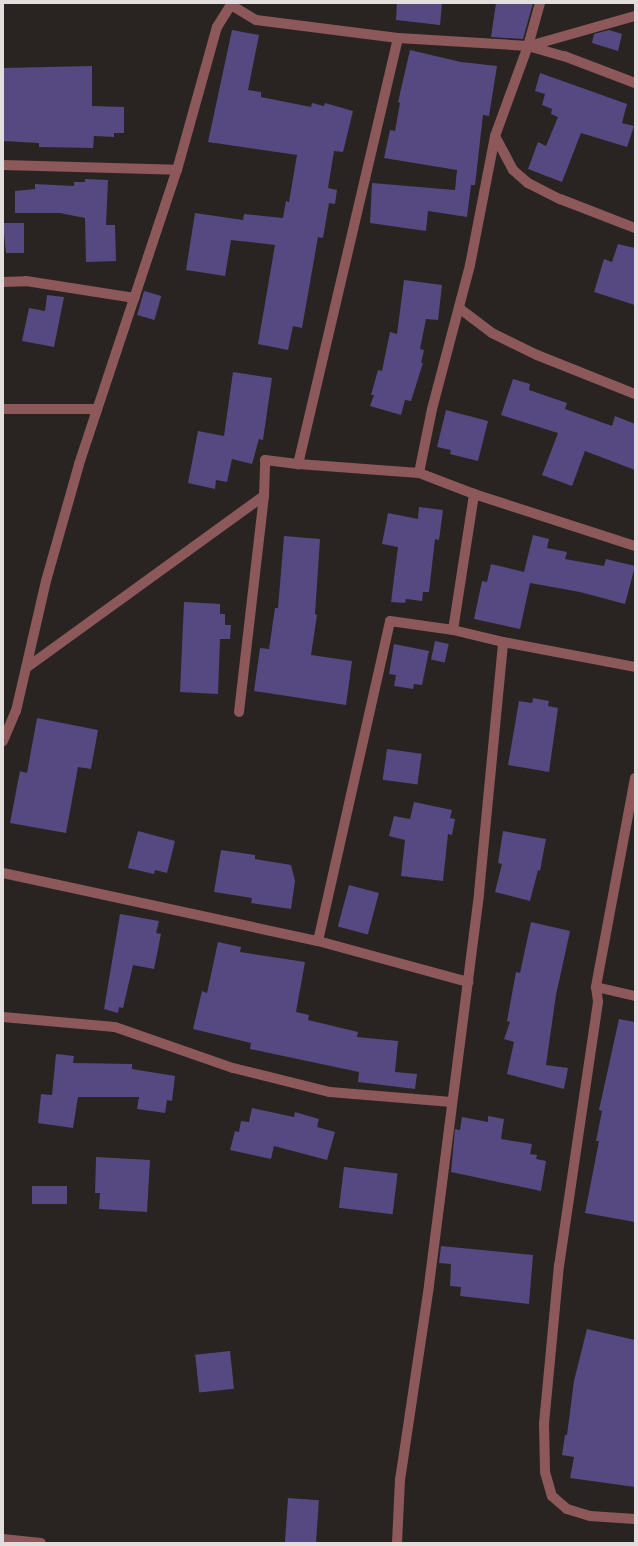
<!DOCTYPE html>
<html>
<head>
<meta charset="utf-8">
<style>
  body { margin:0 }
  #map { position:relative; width:638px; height:1546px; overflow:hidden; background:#292421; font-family:"IBM Plex Sans",sans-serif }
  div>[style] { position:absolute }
  .building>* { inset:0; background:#564880; transform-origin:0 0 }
  .minor>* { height:10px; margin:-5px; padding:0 5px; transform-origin:5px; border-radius:5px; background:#8c585a }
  span { translate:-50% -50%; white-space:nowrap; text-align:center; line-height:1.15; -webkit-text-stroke:3.5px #1f1b18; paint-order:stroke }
  .frame { position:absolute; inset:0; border:4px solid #e1dedd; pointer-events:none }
</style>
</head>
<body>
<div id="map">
  <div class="building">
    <div style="clip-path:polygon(397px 3px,442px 3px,440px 25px,396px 20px)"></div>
    <div style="clip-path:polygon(496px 3px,533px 3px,523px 39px,491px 37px)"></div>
    <div style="clip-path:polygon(232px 30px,259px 35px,248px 90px,261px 92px,261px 97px,311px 107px,312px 103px,324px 106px,325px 103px,353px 111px,343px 152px,334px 151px,328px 188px,337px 190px,335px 204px,329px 203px,323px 238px,318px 237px,302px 328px,293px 326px,288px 350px,258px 344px,275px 245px,231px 240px,225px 276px,186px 270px,195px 213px,243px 220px,244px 214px,283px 218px,286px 201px,289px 202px,297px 155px,208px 142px)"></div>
    <div style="clip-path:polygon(609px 30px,622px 34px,618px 51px,592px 43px,594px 34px)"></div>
    <div style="clip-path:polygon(410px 50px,461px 62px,497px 66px,489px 116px,483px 115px,475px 185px,471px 185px,467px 217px,428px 211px,426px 231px,370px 223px,372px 183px,455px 190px,457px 170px,384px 158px,390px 130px,395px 131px,400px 103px,398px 102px)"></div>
    <div style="clip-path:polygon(92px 66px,92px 106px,124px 107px,124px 133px,114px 133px,114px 137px,94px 136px,93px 148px,39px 147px,39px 143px,3px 141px,3px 68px)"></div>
    <div style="clip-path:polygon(540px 73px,627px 104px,622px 123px,634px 126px,627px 147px,581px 133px,562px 182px,528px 169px,538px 142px,546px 146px,558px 117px,551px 114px,552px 109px,542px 105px,545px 94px,535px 91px)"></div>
    <div style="clip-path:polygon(85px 179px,108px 180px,106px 225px,115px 225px,116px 261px,86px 262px,85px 218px,60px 213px,15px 213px,15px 191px,35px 189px,35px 184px,74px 186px,74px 182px,85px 182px)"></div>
    <div style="clip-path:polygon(3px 223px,24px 223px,24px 253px,6px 253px)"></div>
    <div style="clip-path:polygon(618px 244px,635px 248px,635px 305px,594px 292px,604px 259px,612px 262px)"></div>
    <div style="clip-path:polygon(404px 280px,442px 285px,438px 320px,426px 319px,420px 349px,424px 350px,421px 363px,423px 363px,411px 401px,405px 400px,401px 415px,370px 406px,374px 395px,371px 395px,378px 370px,382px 371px,390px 332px,397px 334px)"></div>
    <div style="left:144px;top:291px;width:18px;height:25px;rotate:16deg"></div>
    <div style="clip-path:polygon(47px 295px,64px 297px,54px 347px,22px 341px,29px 308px,45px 311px)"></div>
    <div style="clip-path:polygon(233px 372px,272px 378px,263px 440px,259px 439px,252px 464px,232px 459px,227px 482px,216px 480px,215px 489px,188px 483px,198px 431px,224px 436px)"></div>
    <div style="clip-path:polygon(513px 379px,530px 384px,529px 390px,567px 403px,565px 409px,612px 426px,615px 416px,635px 424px,635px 470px,585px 451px,572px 486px,542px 475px,558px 433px,501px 415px)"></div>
    <div style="clip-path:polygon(446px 410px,488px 421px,478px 461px,450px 454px,451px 450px,437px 447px)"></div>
    <div style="clip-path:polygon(419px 507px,443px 510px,439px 540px,435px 539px,429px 592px,423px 592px,422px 601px,406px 599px,405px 603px,391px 602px,398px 547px,382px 544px,388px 513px,418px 519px)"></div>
    <div style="clip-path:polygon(533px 535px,549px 539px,547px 548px,567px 552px,565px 559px,604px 566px,606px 559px,635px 566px,625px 604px,580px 592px,530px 583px,520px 629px,474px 619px,482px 581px,487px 582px,491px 564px,524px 572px)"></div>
    <div style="clip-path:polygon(284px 536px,320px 539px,315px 614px,317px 615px,311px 655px,352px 661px,346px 705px,254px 691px,260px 648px,269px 649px,275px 608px,278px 608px)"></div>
    <div style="clip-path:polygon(184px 602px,220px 604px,220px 614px,225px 614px,225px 625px,231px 625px,230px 639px,220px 639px,218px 694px,180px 692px)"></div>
    <div style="left:435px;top:641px;width:14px;height:19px;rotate:12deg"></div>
    <div style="clip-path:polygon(394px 644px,429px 651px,422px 685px,414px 684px,413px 689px,394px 686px,396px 675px,389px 674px)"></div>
    <div style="clip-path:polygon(533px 698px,549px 701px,548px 706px,558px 708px,549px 772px,508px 765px,519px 701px,532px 703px)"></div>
    <div style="clip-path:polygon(37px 718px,98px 730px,91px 769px,78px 767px,66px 833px,10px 823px,20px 771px,27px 773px)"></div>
    <div style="left:387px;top:749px;width:35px;height:31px;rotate:8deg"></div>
    <div style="clip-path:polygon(414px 802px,452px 810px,450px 818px,455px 819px,452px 835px,448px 834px,443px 881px,401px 876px,405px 840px,389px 836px,394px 816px,410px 819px)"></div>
    <div style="clip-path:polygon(138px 831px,175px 841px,167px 873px,155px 870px,154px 874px,128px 868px)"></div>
    <div style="clip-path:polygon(503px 831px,546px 839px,540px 871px,538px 870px,530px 901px,495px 892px,502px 864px,498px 863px)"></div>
    <div style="clip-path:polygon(221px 850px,255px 855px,255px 859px,291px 865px,295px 881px,291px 909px,251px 903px,252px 898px,214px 892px)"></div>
    <div style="left:349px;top:885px;width:31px;height:43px;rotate:15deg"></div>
    <div style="clip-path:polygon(120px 914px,159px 921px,156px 933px,161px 934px,154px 969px,133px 965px,123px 1008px,119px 1007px,118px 1013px,104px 1009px)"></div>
    <div style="clip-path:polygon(531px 922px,570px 931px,556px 995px,546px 1065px,568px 1068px,564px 1089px,507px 1074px,514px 1042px,504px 1039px,510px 1022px,507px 1021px,516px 972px,520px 973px)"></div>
    <div style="clip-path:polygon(218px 942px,241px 947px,240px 952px,305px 962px,296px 1012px,309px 1015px,308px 1020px,358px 1032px,357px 1037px,398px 1041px,395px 1072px,417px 1074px,415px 1089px,358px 1082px,359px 1072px,250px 1049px,251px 1043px,193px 1029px,202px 991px,207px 993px)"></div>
    <div style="clip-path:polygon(619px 1019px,635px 1022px,635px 1222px,585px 1213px,599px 1141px,596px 1141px,602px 1111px,599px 1110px)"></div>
    <div style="clip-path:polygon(56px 1054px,74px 1056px,73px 1063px,132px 1064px,132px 1069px,175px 1076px,172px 1101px,167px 1100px,165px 1113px,137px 1109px,139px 1097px,78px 1097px,73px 1128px,38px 1123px,41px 1094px,52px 1095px)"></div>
    <div style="clip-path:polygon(252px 1108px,294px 1117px,295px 1112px,319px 1119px,317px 1127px,335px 1132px,327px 1160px,274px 1146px,271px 1159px,230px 1150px,235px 1131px,239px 1132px,241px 1121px,249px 1122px)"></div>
    <div style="clip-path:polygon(488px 1116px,504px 1119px,501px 1139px,532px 1144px,530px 1154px,537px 1155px,536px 1159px,546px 1161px,541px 1191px,451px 1172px,455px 1129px,460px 1130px,462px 1117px,488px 1122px)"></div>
    <div style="clip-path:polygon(96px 1157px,150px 1160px,147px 1212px,99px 1209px,100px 1193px,95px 1193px)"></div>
    <div style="left:344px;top:1167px;width:54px;height:41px;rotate:7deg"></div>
    <div style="left:32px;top:1186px;width:35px;height:18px"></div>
    <div style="clip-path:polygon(441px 1246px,533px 1255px,529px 1304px,460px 1296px,461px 1287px,450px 1286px,451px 1264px,439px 1263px)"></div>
    <div style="clip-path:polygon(587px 1329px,635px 1340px,635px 1487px,570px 1478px,574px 1457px,562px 1455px,565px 1435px,567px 1435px,574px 1381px)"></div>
    <div style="left:230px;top:1351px;width:38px;height:35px;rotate:84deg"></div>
    <div style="left:288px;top:1498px;width:31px;height:45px;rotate:4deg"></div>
  </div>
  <div class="minor">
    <div style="left:231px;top:5px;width:29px;rotate:31deg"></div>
    <div style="left:256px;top:20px;width:143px;rotate:7.2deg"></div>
    <div style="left:398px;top:38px;width:130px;rotate:3.5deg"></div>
    <div style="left:528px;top:46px;width:37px;rotate:16deg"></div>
    <div style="left:564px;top:56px;width:76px;rotate:20.8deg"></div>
    <div style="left:398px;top:38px;width:438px;rotate:103.2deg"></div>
    <div style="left:298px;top:464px;width:121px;rotate:4.3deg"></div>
    <div style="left:529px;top:46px;width:110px;rotate:-15.8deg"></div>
    <div style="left:495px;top:136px;width:38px;rotate:62deg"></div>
    <div style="left:513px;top:170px;width:20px;rotate:41deg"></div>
    <div style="left:528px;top:183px;width:36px;rotate:27deg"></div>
    <div style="left:560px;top:199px;width:80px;rotate:21.1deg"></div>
    <div style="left:3px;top:165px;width:174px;rotate:1.6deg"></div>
    <div style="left:3px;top:282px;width:23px;rotate:-2deg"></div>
    <div style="left:26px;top:281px;width:110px;rotate:8.9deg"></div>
    <div style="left:459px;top:308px;width:41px;rotate:37.1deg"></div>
    <div style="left:492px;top:333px;width:50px;rotate:26.1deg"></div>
    <div style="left:537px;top:355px;width:105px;rotate:21.7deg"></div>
    <div style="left:3px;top:409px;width:94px"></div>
    <div style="left:474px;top:494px;width:169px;rotate:17.9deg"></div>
    <div style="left:453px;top:630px;width:138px;rotate:-81.2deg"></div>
    <div style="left:474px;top:494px;width:59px;rotate:-159.1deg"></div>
    <div style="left:419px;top:473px;width:65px;rotate:-78.5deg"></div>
    <div style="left:432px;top:409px;width:149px;rotate:-75.2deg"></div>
    <div style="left:470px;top:265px;width:131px;rotate:-79deg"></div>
    <div style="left:495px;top:136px;width:96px;rotate:-69.9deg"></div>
    <div style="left:528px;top:46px;width:45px;rotate:-74.4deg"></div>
    <div style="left:26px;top:668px;width:294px;rotate:-35.9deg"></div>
    <div style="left:264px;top:496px;width:36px;rotate:-88deg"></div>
    <div style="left:265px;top:460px;width:33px;rotate:7deg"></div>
    <div style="left:239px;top:712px;width:217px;rotate:-83.4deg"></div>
    <div style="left:3px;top:741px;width:33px;rotate:-67deg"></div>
    <div style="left:16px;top:711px;width:133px;rotate:-77deg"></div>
    <div style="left:46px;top:581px;width:122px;rotate:-74.2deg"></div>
    <div style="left:79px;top:464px;width:310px;rotate:-71.6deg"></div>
    <div style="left:177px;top:170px;width:148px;rotate:-74.4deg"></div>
    <div style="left:217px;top:27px;width:28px;rotate:-58deg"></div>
    <div style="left:635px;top:778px;width:213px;rotate:100.6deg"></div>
    <div style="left:596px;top:987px;width:15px;rotate:82deg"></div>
    <div style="left:598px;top:1002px;width:266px;rotate:98.4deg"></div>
    <div style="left:559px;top:1265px;width:159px;rotate:95.4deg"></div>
    <div style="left:544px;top:1423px;width:49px;rotate:88.8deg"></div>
    <div style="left:545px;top:1472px;width:25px;rotate:74deg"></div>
    <div style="left:552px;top:1496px;width:20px;rotate:41deg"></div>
    <div style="left:567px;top:1509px;width:24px;rotate:17deg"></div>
    <div style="left:590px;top:1516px;width:45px;rotate:3.8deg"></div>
    <div style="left:3px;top:873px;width:322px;rotate:12.2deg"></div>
    <div style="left:318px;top:941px;width:156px;rotate:15.3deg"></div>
    <div style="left:318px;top:941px;width:328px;rotate:-77.3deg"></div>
    <div style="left:390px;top:621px;width:64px;rotate:8.1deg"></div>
    <div style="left:453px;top:630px;width:51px;rotate:13.5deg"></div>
    <div style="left:503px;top:642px;width:134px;rotate:10.7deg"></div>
    <div style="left:596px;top:987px;width:40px;rotate:13deg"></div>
    <div style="left:3px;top:1017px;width:112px;rotate:5.1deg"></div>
    <div style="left:115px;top:1027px;width:125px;rotate:19.2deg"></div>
    <div style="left:233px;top:1068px;width:100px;rotate:13.9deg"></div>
    <div style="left:330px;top:1092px;width:122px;rotate:4.7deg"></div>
    <div style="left:3px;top:1539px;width:38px;rotate:6deg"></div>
    <div style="left:397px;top:1543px;width:63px;rotate:-87.3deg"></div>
    <div style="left:400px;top:1480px;width:197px;rotate:-81.5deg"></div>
    <div style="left:429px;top:1285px;width:395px;rotate:-82.7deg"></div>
    <div style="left:479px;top:893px;width:252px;rotate:-84.5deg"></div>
  </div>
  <div class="frame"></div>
</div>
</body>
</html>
